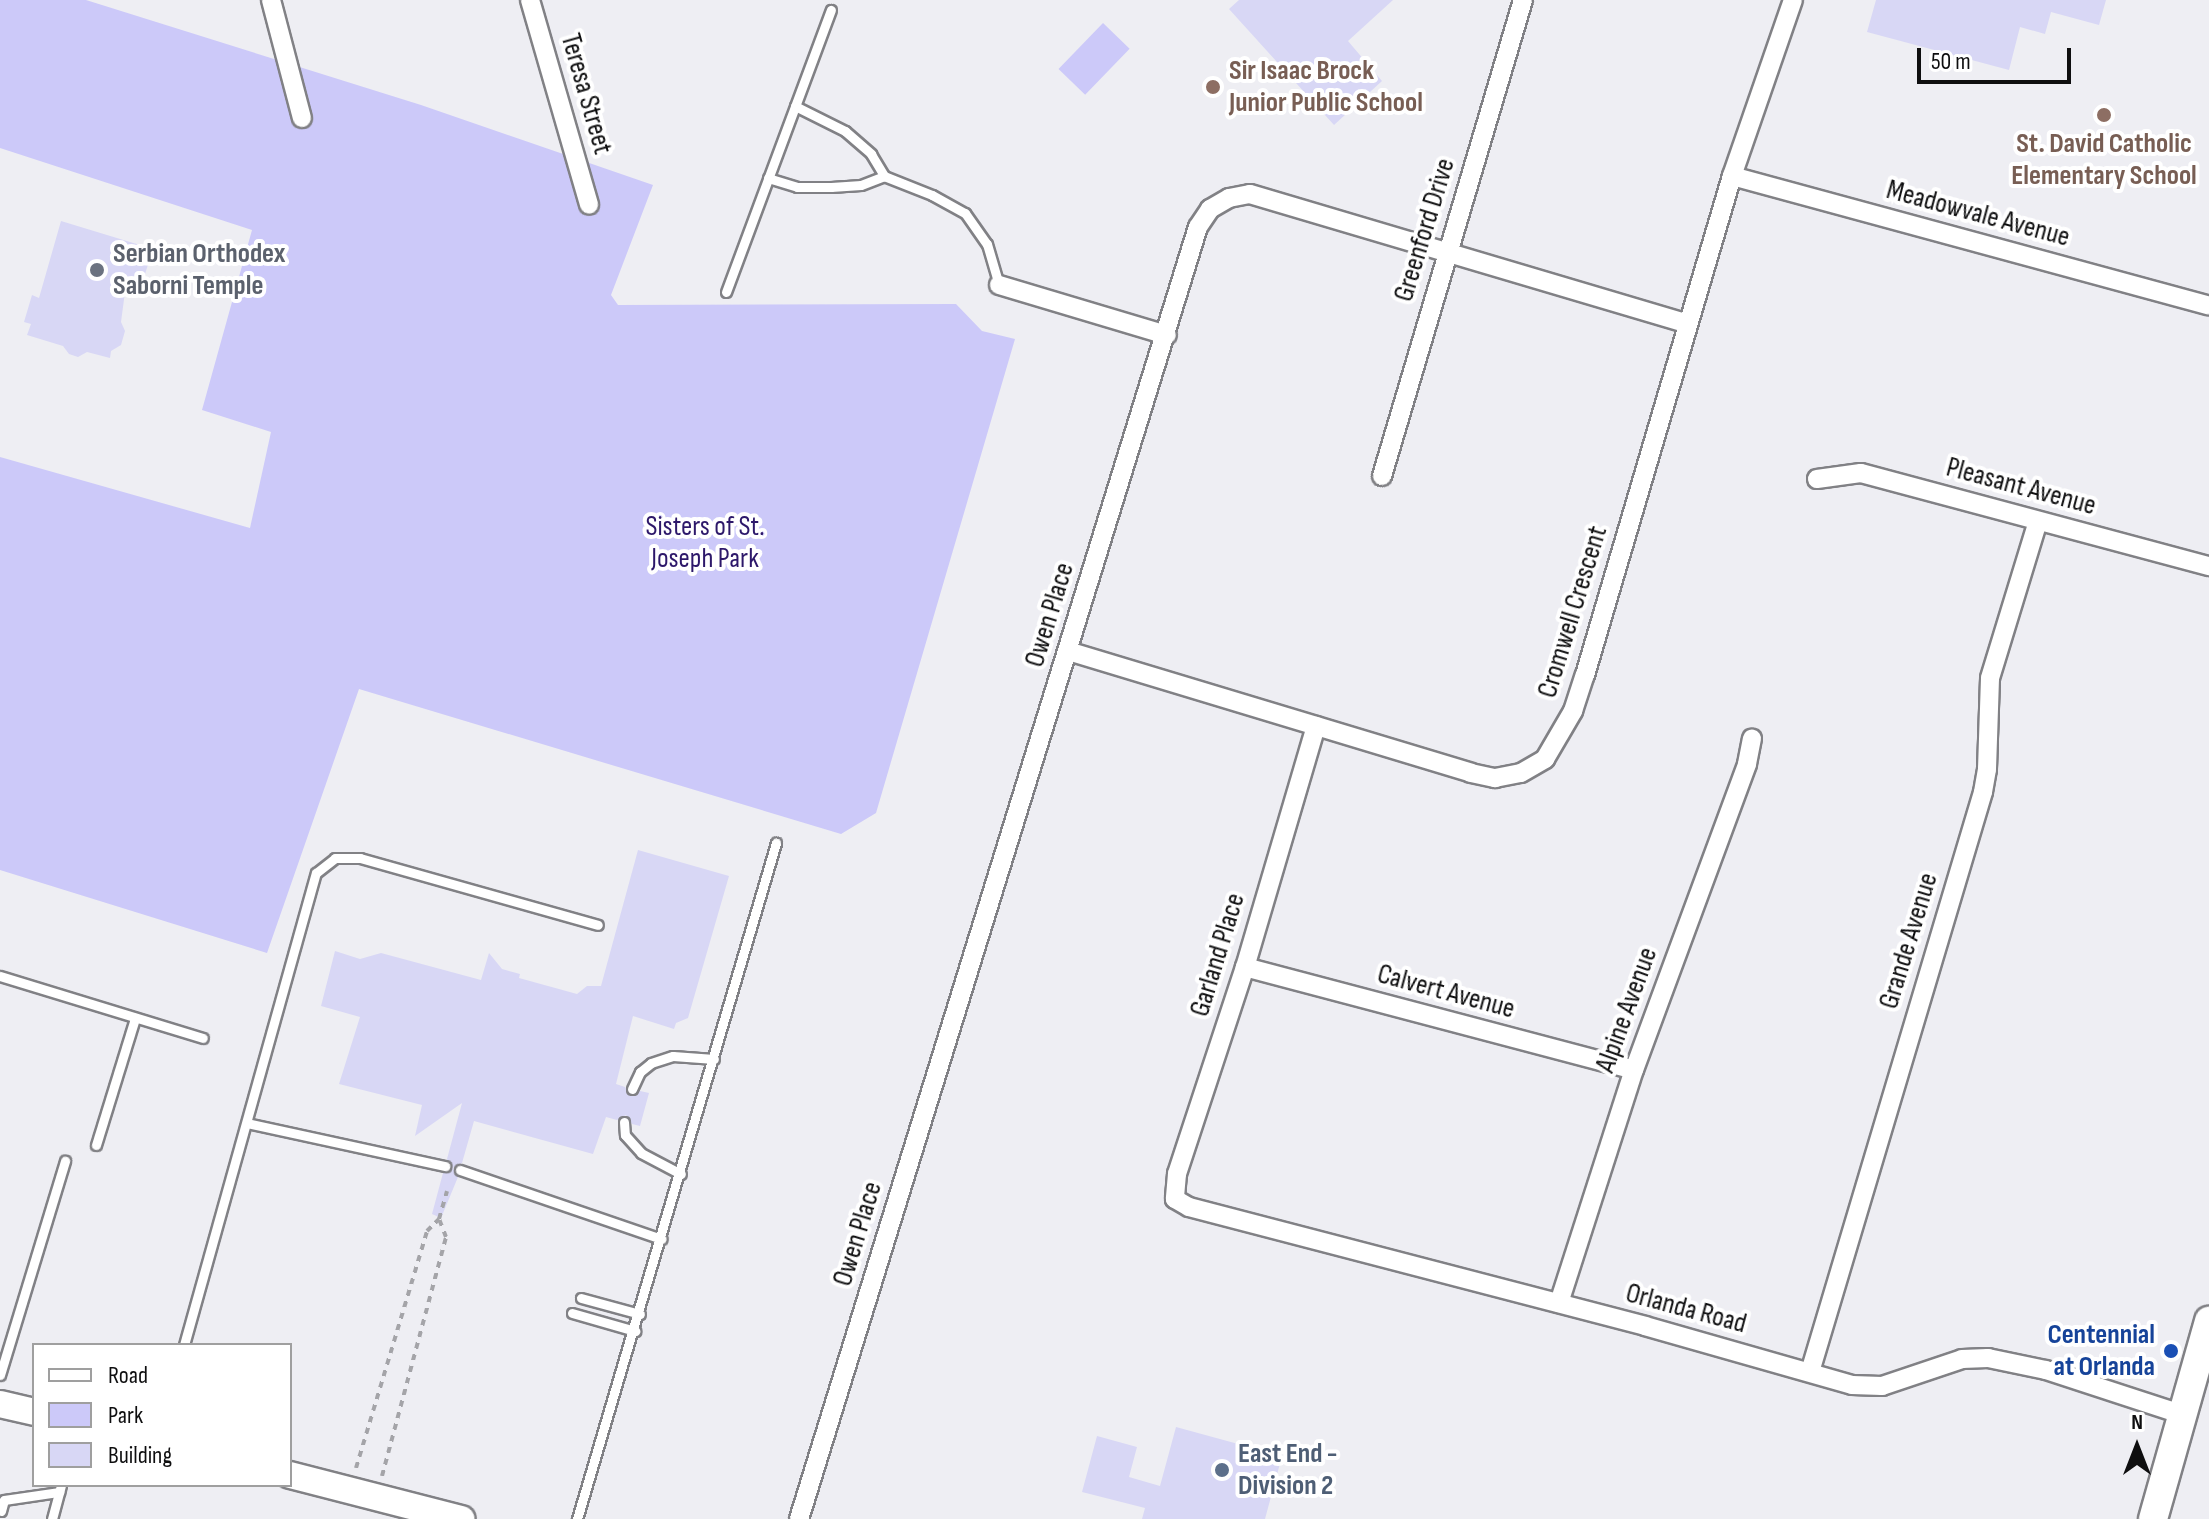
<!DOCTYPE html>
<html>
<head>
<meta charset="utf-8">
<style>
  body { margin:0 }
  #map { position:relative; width:2209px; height:1519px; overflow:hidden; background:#eeeef3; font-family:"Sofia Sans Condensed",sans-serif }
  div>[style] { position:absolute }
  .green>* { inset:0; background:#ccc9f9; transform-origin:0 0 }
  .building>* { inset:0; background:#d8d7f5 }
  .path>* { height:4px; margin-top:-2px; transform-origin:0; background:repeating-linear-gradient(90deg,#a4a4a8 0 6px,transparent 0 12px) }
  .roads { filter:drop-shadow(2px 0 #818185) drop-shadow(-2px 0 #818185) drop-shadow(0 2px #818185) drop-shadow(0 -2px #818185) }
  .service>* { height:9px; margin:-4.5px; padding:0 4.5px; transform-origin:4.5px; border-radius:4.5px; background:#fff }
  .minor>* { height:18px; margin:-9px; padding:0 9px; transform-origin:9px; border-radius:9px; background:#fff }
  .secondary>* { height:26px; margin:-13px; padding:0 13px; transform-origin:13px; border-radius:13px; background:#fff }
  .primary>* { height:28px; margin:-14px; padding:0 14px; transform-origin:14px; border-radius:14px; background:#fff }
  .dots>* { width:22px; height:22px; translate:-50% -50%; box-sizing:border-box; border:4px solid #fff; border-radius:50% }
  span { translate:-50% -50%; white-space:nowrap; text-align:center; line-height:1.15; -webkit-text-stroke:8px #fff; paint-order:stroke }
  .education-label { font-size:28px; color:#785e54; font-weight:700 }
  .left { translate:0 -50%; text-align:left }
  .street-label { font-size:28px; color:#0e0e0f }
  .worship-label { font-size:28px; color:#5b616d; font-weight:700 }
  .park-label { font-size:28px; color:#2d186a }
  .transit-label { font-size:28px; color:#164399; font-weight:700 }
  .right { translate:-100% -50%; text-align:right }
  .service-label { font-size:28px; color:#4e5e75; font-weight:700 }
  .legend { position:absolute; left:32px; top:1343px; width:260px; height:144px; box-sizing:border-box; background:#fff; border:2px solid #9f9f9f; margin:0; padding:10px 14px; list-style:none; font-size:24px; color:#0e0e0f }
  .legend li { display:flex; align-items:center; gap:16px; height:40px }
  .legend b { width:40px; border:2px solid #9f9f9f }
  .north { position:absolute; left:2097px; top:1407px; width:80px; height:80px; -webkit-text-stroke:6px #fff; paint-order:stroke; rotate:0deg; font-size:22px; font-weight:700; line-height:32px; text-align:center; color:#0e0e0f }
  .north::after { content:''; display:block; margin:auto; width:28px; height:36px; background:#0e0e0f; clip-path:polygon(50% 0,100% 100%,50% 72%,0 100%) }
  .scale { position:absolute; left:1917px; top:48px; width:154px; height:36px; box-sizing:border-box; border:4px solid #0e0e0f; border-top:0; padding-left:10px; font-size:24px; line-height:28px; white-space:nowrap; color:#0e0e0f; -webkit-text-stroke:6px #fff; paint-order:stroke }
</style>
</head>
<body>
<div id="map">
  <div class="green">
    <div style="clip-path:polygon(0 0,86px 0,421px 105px,653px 185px,611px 295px,618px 305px,956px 304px,982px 331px,1015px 339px,876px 813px,841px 834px,359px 689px,267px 953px,0 870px,0 457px,250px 528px,271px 432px,202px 410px,252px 230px,0 148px)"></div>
    <div style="left:1103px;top:23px;width:37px;height:64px;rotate:44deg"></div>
  </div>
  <div class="building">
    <div style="clip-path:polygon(1239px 0,1393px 0,1348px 41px,1382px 81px,1334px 125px,1229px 9px)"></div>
    <div style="clip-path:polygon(1876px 0,2106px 0,2099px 25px,2051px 12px,2045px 34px,2020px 27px,2009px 70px,1867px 32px)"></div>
    <div style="clip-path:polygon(61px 221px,153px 249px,138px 296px,125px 292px,121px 322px,125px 331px,121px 345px,111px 351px,110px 358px,87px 352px,78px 357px,69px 354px,63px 346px,27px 335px,31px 324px,24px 322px,32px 295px,39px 298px)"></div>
    <div style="clip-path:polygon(638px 850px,729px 876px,688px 1018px,676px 1023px,674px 1029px,633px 1016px,616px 1084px,625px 1087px,630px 1096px,640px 1091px,649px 1093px,640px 1126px,632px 1124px,626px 1115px,617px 1120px,606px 1117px,593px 1154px,474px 1121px,462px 1163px,453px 1168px,458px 1177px,441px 1218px,432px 1214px,443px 1173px,452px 1168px,447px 1159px,462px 1103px,415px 1136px,422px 1105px,339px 1084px,360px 1017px,321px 1006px,335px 951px,360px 959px,381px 953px,481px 980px,489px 953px,502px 969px,520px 974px,519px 978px,577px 994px,587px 986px,601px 986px)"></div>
    <div style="clip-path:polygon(1176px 1427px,1282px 1456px,1265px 1519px,1142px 1519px,1145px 1508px,1082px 1492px,1097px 1436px,1137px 1447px,1129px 1477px,1160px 1486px)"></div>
  </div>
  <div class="path">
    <div style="left:356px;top:1468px;width:247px;rotate:-73.3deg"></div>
    <div style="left:427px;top:1231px;width:17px;rotate:-45deg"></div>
    <div style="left:439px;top:1219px;width:29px;rotate:-74deg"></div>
    <div style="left:382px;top:1476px;width:247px;rotate:-75deg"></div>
    <div style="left:446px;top:1237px;width:19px;rotate:-111deg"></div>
  </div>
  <div class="roads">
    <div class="service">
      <div style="left:795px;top:106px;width:56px;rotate:26.6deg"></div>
      <div style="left:845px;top:131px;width:35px;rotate:41deg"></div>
      <div style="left:871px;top:154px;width:26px;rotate:59deg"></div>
      <div style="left:884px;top:176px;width:52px;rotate:21.6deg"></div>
      <div style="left:932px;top:195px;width:38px;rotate:29deg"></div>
      <div style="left:965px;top:213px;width:38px;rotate:55deg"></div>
      <div style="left:987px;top:244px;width:43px;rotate:73.7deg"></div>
      <div style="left:768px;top:178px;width:30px;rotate:17deg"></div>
      <div style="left:797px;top:187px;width:34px"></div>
      <div style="left:831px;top:187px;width:30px;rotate:-4deg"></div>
      <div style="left:861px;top:185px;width:25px;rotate:-21deg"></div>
      <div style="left:726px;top:292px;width:301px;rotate:-69.6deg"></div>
      <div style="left:0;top:976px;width:212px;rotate:17deg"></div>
      <div style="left:632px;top:1089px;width:19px;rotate:-65deg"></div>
      <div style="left:640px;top:1072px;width:14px;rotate:-39deg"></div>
      <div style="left:651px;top:1063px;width:23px;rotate:-18deg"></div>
      <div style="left:673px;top:1056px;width:41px;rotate:4.2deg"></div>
      <div style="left:624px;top:1122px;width:13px;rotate:86deg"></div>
      <div style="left:625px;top:1135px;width:24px;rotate:48deg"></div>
      <div style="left:641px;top:1153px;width:45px;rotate:27.7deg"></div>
      <div style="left:247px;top:1123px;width:203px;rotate:12.3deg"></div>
      <div style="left:96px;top:1145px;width:133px;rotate:-72.9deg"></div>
      <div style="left:460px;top:1170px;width:213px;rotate:18.9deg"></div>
      <div style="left:581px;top:1298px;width:61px;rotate:15.2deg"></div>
      <div style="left:572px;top:1313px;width:66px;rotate:15.9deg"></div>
      <div style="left:184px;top:1345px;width:490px;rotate:-74.4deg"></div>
      <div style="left:316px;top:873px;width:24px;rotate:-38deg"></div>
      <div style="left:335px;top:858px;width:25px"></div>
      <div style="left:360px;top:858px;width:247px;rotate:15.7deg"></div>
      <div style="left:0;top:1375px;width:224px;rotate:-73.1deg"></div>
      <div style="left:1px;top:1511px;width:11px;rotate:-75deg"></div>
      <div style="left:4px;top:1500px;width:56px;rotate:-8.3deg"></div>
      <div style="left:52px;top:1519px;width:35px;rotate:-75deg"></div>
      <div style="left:577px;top:1519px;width:705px;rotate:-73.6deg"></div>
    </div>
    <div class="minor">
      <div style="left:271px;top:0;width:122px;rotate:75.3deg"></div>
      <div style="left:530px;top:0;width:213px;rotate:73.9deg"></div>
      <div style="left:1732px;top:176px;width:494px;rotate:15.2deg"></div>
      <div style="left:999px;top:285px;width:175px;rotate:16.6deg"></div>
      <div style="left:1382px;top:476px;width:496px;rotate:-73.5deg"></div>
      <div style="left:1817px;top:479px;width:44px;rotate:-7.8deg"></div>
      <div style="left:1861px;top:473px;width:360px;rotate:15deg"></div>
      <div style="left:1068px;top:651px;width:421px;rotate:16.8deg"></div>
      <div style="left:1471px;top:773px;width:25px;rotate:12deg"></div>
      <div style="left:1495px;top:778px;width:26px;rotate:-11deg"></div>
      <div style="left:1521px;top:773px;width:28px;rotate:-30deg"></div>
      <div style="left:1545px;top:759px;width:56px;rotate:-59.7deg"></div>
      <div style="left:1573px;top:711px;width:38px;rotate:-72deg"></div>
      <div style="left:1585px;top:675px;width:520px;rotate:-73.59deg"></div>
      <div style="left:1732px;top:176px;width:186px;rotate:-70.9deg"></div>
      <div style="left:1316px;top:726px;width:251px;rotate:106.4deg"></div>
      <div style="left:1245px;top:967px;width:218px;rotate:108.2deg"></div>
      <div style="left:1177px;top:1174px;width:25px;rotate:95deg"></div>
      <div style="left:1175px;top:1199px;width:16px;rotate:30deg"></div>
      <div style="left:1189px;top:1207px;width:471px;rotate:14.6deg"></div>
      <div style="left:1645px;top:1326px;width:215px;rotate:15.9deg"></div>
      <div style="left:1852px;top:1385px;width:30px;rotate:2deg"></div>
      <div style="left:1882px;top:1386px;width:84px;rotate:-18.6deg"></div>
      <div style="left:1962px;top:1359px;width:26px;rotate:-2deg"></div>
      <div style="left:1988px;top:1358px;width:59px;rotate:11.7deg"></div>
      <div style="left:2046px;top:1370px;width:142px;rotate:18.1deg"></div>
      <div style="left:1245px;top:967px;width:402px;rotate:14.8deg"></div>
      <div style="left:1559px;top:1303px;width:245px;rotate:-72.2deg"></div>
      <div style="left:1634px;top:1070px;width:326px;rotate:-69.7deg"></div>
      <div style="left:1747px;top:764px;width:26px;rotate:-79deg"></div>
      <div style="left:1810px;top:1372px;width:605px;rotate:-73.39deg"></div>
      <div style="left:1983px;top:792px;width:23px;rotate:-80deg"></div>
      <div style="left:1987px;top:769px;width:91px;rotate:-88.1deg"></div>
      <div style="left:1990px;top:678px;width:164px;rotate:-73deg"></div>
      <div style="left:799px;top:1519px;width:1352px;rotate:-72.84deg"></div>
      <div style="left:1198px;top:227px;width:22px;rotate:-56deg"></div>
      <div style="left:1210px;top:209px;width:22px;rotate:-30deg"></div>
      <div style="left:1229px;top:198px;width:21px;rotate:-11deg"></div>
      <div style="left:1250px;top:194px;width:457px;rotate:16.5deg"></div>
    </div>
    <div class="secondary">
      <div style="left:0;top:1404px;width:35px;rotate:13deg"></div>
      <div style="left:290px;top:1475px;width:177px;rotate:14.4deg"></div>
    </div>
    <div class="primary">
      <div style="left:2153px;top:1519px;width:206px;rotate:-74.2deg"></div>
    </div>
  </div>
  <div class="dots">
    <div style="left:1213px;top:87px;background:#8d6e63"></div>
    <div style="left:2104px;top:115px;background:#8d6e63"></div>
    <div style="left:97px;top:270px;background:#6b7280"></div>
    <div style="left:2171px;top:1351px;background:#1a4fb4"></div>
    <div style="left:1222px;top:1470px;background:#5c6f8a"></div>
  </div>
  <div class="education-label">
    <span class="left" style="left:1229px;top:87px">Sir Isaac Brock<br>Junior Public School</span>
    <span style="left:2104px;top:160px">St. David Catholic<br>Elementary School</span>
  </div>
  <div class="street-label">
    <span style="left:586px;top:94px;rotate:74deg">Teresa Street</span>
    <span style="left:1978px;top:214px;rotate:15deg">Meadowvale Avenue</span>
    <span style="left:1425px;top:230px;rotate:-73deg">Greenford Drive</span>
    <span style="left:2021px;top:487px;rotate:15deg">Pleasant Avenue</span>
    <span style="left:1573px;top:612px;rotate:-73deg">Cromwell Crescent</span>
    <span style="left:1050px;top:615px;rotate:-73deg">Owen Place</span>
    <span style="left:1909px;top:941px;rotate:-73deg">Grande Avenue</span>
    <span style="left:1218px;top:955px;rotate:-73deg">Garland Place</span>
    <span style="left:1446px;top:992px;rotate:15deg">Calvert Avenue</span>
    <span style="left:1627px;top:1010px;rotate:-70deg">Alpine Avenue</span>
    <span style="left:858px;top:1234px;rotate:-73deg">Owen Place</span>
    <span style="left:1686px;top:1309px;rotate:15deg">Orlanda Road</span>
  </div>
  <div class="worship-label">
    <span class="left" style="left:113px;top:270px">Serbian Orthodex<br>Saborni Temple</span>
  </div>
  <div class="park-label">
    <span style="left:705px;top:543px">Sisters of St.<br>Joseph Park</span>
  </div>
  <div class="transit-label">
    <span class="right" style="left:2155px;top:1351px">Centennial<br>at Orlanda</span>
  </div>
  <div class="service-label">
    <span class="left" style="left:1238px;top:1470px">East End -<br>Division 2</span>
  </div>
  <ul class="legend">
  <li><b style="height:10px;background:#fff"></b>Road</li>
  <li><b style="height:22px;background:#ccc9f9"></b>Park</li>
  <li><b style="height:22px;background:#d8d7f5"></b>Building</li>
  </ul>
  <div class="north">N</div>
  <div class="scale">50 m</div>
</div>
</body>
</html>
